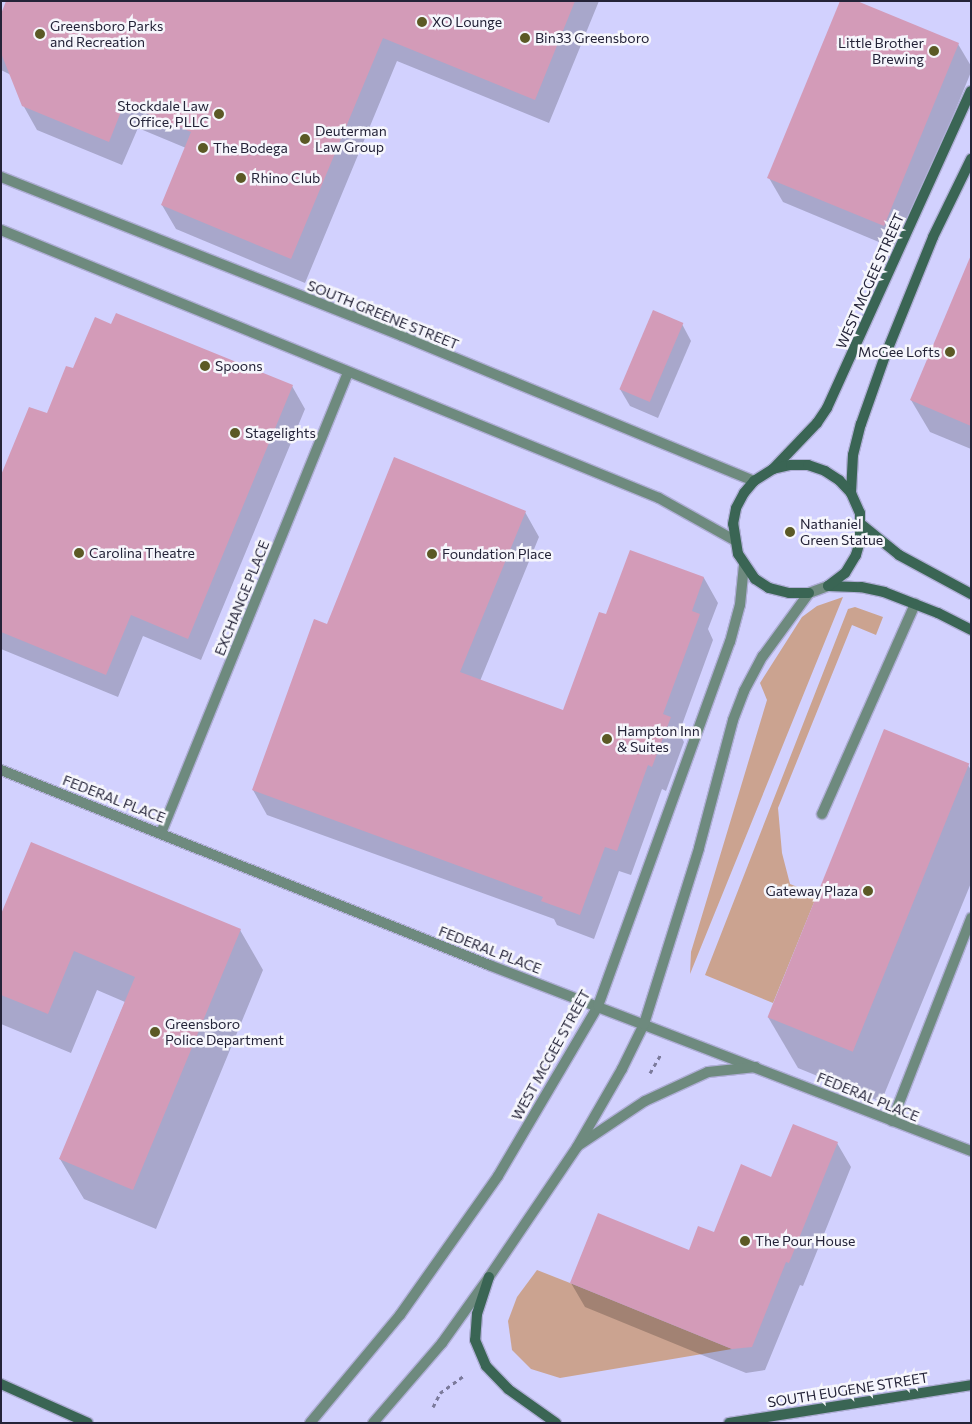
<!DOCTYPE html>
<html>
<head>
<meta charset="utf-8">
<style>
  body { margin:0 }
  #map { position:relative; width:972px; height:1424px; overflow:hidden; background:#d2d1fe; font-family:Commissioner,sans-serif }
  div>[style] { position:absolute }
  .green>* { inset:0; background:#cba390 }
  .shadow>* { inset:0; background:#0003 }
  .building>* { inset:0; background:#d39bb8; transform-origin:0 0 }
  .path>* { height:3px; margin-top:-1.5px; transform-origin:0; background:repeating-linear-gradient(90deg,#7b7a9b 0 4px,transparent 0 8px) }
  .roads { filter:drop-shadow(1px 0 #afaed6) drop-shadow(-1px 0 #afaed6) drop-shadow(0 1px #afaed6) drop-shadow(0 -1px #afaed6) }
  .service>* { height:10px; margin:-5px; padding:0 5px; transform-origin:5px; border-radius:5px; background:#6e8a7e }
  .minor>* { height:10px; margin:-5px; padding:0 5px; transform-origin:5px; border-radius:5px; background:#6e8a7e }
  .tertiary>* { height:10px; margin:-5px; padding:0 5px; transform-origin:5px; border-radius:5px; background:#6e8a7e }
  .secondary>* { height:10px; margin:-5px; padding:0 5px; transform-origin:5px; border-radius:5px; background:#3a6554 }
  .dots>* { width:14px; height:14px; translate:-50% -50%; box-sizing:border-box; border:2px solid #f6f6fc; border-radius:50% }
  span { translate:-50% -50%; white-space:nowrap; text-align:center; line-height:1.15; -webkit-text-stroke:5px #f6f6fc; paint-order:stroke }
  .poi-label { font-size:14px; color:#242338 }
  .left { translate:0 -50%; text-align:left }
  .right { translate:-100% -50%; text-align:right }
  .street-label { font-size:14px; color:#242338 }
  .frame { position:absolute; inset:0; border:2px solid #242338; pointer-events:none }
</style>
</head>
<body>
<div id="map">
  <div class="green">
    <div style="clip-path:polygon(843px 597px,690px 974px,691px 952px,767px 700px,760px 683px,802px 617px,817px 606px)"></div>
    <div style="clip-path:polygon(855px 607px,883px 617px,876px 635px,852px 625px,778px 808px,782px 853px,790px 884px,817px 895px,773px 1003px,705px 975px,848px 609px)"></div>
    <div style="clip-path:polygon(537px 1270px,570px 1283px,732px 1349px,560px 1378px,531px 1369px,512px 1350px,508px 1321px,517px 1297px)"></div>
  </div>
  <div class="shadow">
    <div style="clip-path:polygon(274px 1px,599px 1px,549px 123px,397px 61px,305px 283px,176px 229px,162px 205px,186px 148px,138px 128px,122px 165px,37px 130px,23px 105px,11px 75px,1px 70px,1px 17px)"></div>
    <div style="clip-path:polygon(958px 44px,971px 66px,971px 72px,898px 250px,783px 202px,769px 178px)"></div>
    <div style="clip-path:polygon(971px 257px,971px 449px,930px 432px,911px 400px)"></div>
    <div style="clip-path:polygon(682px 324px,691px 341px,658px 418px,630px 406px,620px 389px)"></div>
    <div style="clip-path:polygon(112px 325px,292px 386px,305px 409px,201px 660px,143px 636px,118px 697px,1px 649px,1px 478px)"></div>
    <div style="clip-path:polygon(525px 512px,539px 537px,480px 681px,563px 712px,607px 616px,631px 552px,704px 578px,718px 603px,708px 629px,713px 640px,679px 733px,684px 742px,666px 791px,662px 789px,631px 875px,619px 871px,594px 939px,557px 925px,554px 919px,267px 815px,253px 790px,327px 625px)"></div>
    <div style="clip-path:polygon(968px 765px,971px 770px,971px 883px,881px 1102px,798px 1068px,768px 1017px)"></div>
    <div style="clip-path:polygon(1px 917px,240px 930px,263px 970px,156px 1229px,84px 1199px,60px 1159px,125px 1002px,97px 990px,71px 1053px,1px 1024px)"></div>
    <div style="clip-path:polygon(837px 1143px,851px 1167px,803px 1286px,800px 1285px,765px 1370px,746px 1373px,585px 1307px,571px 1283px,690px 1251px,714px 1234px,771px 1178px)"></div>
  </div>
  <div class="building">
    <div style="clip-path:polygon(6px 1px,575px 1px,535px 100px,383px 38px,291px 259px,161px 205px,191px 132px,124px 104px,109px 142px,22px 106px,1px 53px,1px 14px)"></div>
    <div style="clip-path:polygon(840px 1px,857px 1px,959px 43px,884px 226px,767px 178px)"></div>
    <div style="clip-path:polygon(971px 255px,971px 426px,910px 400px)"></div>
    <div style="left:653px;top:310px;width:33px;height:86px;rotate:23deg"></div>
    <div style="clip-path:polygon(116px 313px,293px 385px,188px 639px,131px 615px,106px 675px,1px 632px,1px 475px,29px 407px,47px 413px,66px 366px,73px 368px,95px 317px,111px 324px)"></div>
    <div style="clip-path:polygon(394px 457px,526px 511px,460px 672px,563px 710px,599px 612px,606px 614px,630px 550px,704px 577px,692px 611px,700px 614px,663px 714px,671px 717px,652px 767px,648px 765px,617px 851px,605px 847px,580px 915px,541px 901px,543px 897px,252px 790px,314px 619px,327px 624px)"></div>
    <div style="left:884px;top:729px;width:92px;height:311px;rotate:22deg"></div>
    <div style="clip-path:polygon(31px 842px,241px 929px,133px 1190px,59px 1159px,135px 977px,74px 951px,48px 1014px,1px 995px,1px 914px)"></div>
    <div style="clip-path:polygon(793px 1124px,838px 1142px,789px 1263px,786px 1262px,752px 1347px,732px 1349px,570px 1283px,598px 1213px,689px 1250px,698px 1226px,714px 1232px,741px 1164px,771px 1177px)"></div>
  </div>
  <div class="path">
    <div style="left:650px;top:1073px;width:22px;rotate:-60deg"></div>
    <div style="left:433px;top:1407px;width:16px;rotate:-63deg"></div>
    <div style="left:440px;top:1393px;width:31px;rotate:-36deg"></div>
  </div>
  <div class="roads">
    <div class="service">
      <div style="left:822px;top:814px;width:230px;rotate:-66.1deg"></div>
      <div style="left:892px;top:1121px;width:218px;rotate:-68.7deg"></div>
    </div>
    <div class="minor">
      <div style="left:1px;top:770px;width:526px;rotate:21.78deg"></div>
      <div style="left:489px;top:965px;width:517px;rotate:21.1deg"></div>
      <div style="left:161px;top:833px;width:497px;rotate:-67.9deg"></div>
    </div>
    <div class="tertiary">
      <div style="left:1px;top:177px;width:431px;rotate:21.6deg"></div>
      <div style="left:402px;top:336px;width:381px;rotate:22.4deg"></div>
      <div style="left:1px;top:230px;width:710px;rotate:22.16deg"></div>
      <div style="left:659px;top:498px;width:86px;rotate:29.2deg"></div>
      <div style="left:579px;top:1145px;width:79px;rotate:-33.7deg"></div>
      <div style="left:645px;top:1101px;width:69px;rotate:-24.7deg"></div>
      <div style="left:708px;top:1072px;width:48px;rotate:-5.9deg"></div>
      <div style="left:310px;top:1423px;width:141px;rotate:-50.2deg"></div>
      <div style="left:400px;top:1315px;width:170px;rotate:-54.8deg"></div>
      <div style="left:498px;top:1176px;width:197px;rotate:-59.5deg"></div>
      <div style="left:598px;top:1006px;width:387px;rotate:-70.1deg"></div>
      <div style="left:730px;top:642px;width:38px;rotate:-75deg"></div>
      <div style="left:740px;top:605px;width:40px;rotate:-84.3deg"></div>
      <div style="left:373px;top:1423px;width:106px;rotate:-49.2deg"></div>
      <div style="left:442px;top:1343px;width:81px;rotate:-54.5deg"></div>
      <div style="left:489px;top:1277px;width:157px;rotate:-55.9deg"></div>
      <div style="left:577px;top:1147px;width:90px;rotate:-60deg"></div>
      <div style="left:622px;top:1069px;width:50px;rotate:-63.9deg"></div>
      <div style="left:644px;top:1024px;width:184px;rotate:-72.6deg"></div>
      <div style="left:699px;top:848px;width:132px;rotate:-75.1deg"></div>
      <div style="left:733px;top:720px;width:31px;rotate:-69deg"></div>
      <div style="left:744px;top:691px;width:40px;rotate:-62deg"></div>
      <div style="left:763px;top:656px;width:78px;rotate:-53.9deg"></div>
      <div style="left:809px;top:593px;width:20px;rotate:-20deg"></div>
    </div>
    <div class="secondary">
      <div style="left:773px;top:469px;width:64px;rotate:-46.3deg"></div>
      <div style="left:817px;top:423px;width:18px;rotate:-56deg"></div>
      <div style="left:827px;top:408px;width:348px;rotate:-65.6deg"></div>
      <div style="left:851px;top:493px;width:38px;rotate:-87deg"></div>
      <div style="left:853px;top:455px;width:32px;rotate:-76deg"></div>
      <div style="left:861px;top:424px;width:72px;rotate:-70.6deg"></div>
      <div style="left:885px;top:356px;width:128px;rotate:-68deg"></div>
      <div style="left:933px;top:237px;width:87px;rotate:-64deg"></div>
      <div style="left:862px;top:525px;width:48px;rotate:39deg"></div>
      <div style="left:899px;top:555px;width:82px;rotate:28.4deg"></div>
      <div style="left:828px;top:586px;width:33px;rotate:2deg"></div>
      <div style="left:861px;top:587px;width:24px;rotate:12deg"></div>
      <div style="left:884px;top:592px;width:58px;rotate:21.3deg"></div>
      <div style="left:938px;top:613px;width:37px;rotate:27deg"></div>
      <div style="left:809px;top:593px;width:20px;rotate:180deg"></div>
      <div style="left:789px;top:593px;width:21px;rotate:-166deg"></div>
      <div style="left:769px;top:588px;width:17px;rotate:-147deg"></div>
      <div style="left:755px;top:579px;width:30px;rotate:-124deg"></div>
      <div style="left:738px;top:554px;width:30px;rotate:-99deg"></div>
      <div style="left:733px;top:524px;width:16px;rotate:-79deg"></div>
      <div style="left:736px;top:508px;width:17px;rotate:-62deg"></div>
      <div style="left:744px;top:493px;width:16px;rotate:-50deg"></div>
      <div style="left:754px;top:481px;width:22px;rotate:-32deg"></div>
      <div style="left:773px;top:469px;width:18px;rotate:-13deg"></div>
      <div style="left:791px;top:465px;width:17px"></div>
      <div style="left:808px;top:465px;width:18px;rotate:19deg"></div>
      <div style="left:825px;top:471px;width:17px;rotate:33deg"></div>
      <div style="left:839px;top:480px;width:18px;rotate:47deg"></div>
      <div style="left:851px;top:493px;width:22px;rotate:66deg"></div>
      <div style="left:860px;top:513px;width:28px;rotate:90deg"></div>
      <div style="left:860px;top:541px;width:15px;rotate:106deg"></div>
      <div style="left:856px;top:555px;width:21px;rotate:121deg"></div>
      <div style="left:845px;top:573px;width:21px;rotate:143deg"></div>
      <div style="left:489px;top:1277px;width:39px;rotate:108deg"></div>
      <div style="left:477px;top:1314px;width:26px;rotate:94deg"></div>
      <div style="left:475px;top:1340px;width:28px;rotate:67deg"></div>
      <div style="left:486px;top:1366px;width:32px;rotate:46deg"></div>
      <div style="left:508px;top:1389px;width:59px;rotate:35.3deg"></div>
      <div style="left:1px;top:1384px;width:95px;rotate:24.1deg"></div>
      <div style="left:729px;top:1423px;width:245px;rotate:-8.9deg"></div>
    </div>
  </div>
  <div class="dots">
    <div style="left:422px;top:22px;background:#5b5925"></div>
    <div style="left:40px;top:34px;background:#5b5925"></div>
    <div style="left:525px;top:38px;background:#5b5925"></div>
    <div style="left:934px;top:51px;background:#5b5925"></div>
    <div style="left:219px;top:114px;background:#5b5925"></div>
    <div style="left:305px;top:139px;background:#5b5925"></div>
    <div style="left:203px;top:148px;background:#5b5925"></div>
    <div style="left:241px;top:178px;background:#5b5925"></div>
    <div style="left:950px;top:352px;background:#5b5925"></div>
    <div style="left:205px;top:366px;background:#5b5925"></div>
    <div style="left:235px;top:433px;background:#5b5925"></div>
    <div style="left:790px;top:532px;background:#5b5925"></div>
    <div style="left:79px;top:553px;background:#5b5925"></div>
    <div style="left:432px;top:554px;background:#5b5925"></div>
    <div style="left:607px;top:739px;background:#5b5925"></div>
    <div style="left:868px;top:891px;background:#5b5925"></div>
    <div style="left:155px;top:1032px;background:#5b5925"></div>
    <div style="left:745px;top:1241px;background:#5b5925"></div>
  </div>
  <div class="poi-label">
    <span class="left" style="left:432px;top:22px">XO Lounge</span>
    <span class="left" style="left:50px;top:34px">Greensboro Parks<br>and Recreation</span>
    <span class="left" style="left:535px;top:38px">Bin33 Greensboro</span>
    <span class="right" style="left:924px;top:51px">Little Brother<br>Brewing</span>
    <span class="right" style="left:209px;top:114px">Stockdale Law<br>Office, PLLC</span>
    <span class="left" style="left:315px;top:139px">Deuterman<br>Law Group</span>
    <span class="left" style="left:213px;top:148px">The Bodega</span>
    <span class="left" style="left:251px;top:178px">Rhino Club</span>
    <span class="right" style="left:940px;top:352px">McGee Lofts</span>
    <span class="left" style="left:215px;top:366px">Spoons</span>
    <span class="left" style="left:245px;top:433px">Stagelights</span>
    <span class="left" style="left:800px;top:532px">Nathaniel<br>Green Statue</span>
    <span class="left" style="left:89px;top:553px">Carolina Theatre</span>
    <span class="left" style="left:442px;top:554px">Foundation Place</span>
    <span class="left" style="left:617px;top:739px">Hampton Inn<br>&amp; Suites</span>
    <span class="right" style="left:858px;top:891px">Gateway Plaza</span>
    <span class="left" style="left:165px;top:1032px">Greensboro<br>Police Department</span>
    <span class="left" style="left:755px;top:1241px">The Pour House</span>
  </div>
  <div class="street-label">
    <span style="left:870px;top:281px;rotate:-66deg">WEST MCGEE STREET</span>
    <span style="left:383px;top:315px;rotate:22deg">SOUTH GREENE STREET</span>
    <span style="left:242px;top:598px;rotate:-68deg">EXCHANGE PLACE</span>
    <span style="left:114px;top:799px;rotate:21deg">FEDERAL PLACE</span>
    <span style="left:490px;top:950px;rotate:21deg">FEDERAL PLACE</span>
    <span style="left:551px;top:1055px;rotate:-61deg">WEST MCGEE STREET</span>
    <span style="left:868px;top:1097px;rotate:22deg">FEDERAL PLACE</span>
    <span style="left:848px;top:1390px;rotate:-9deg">SOUTH EUGENE STREET</span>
  </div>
  <div class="frame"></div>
</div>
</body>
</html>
